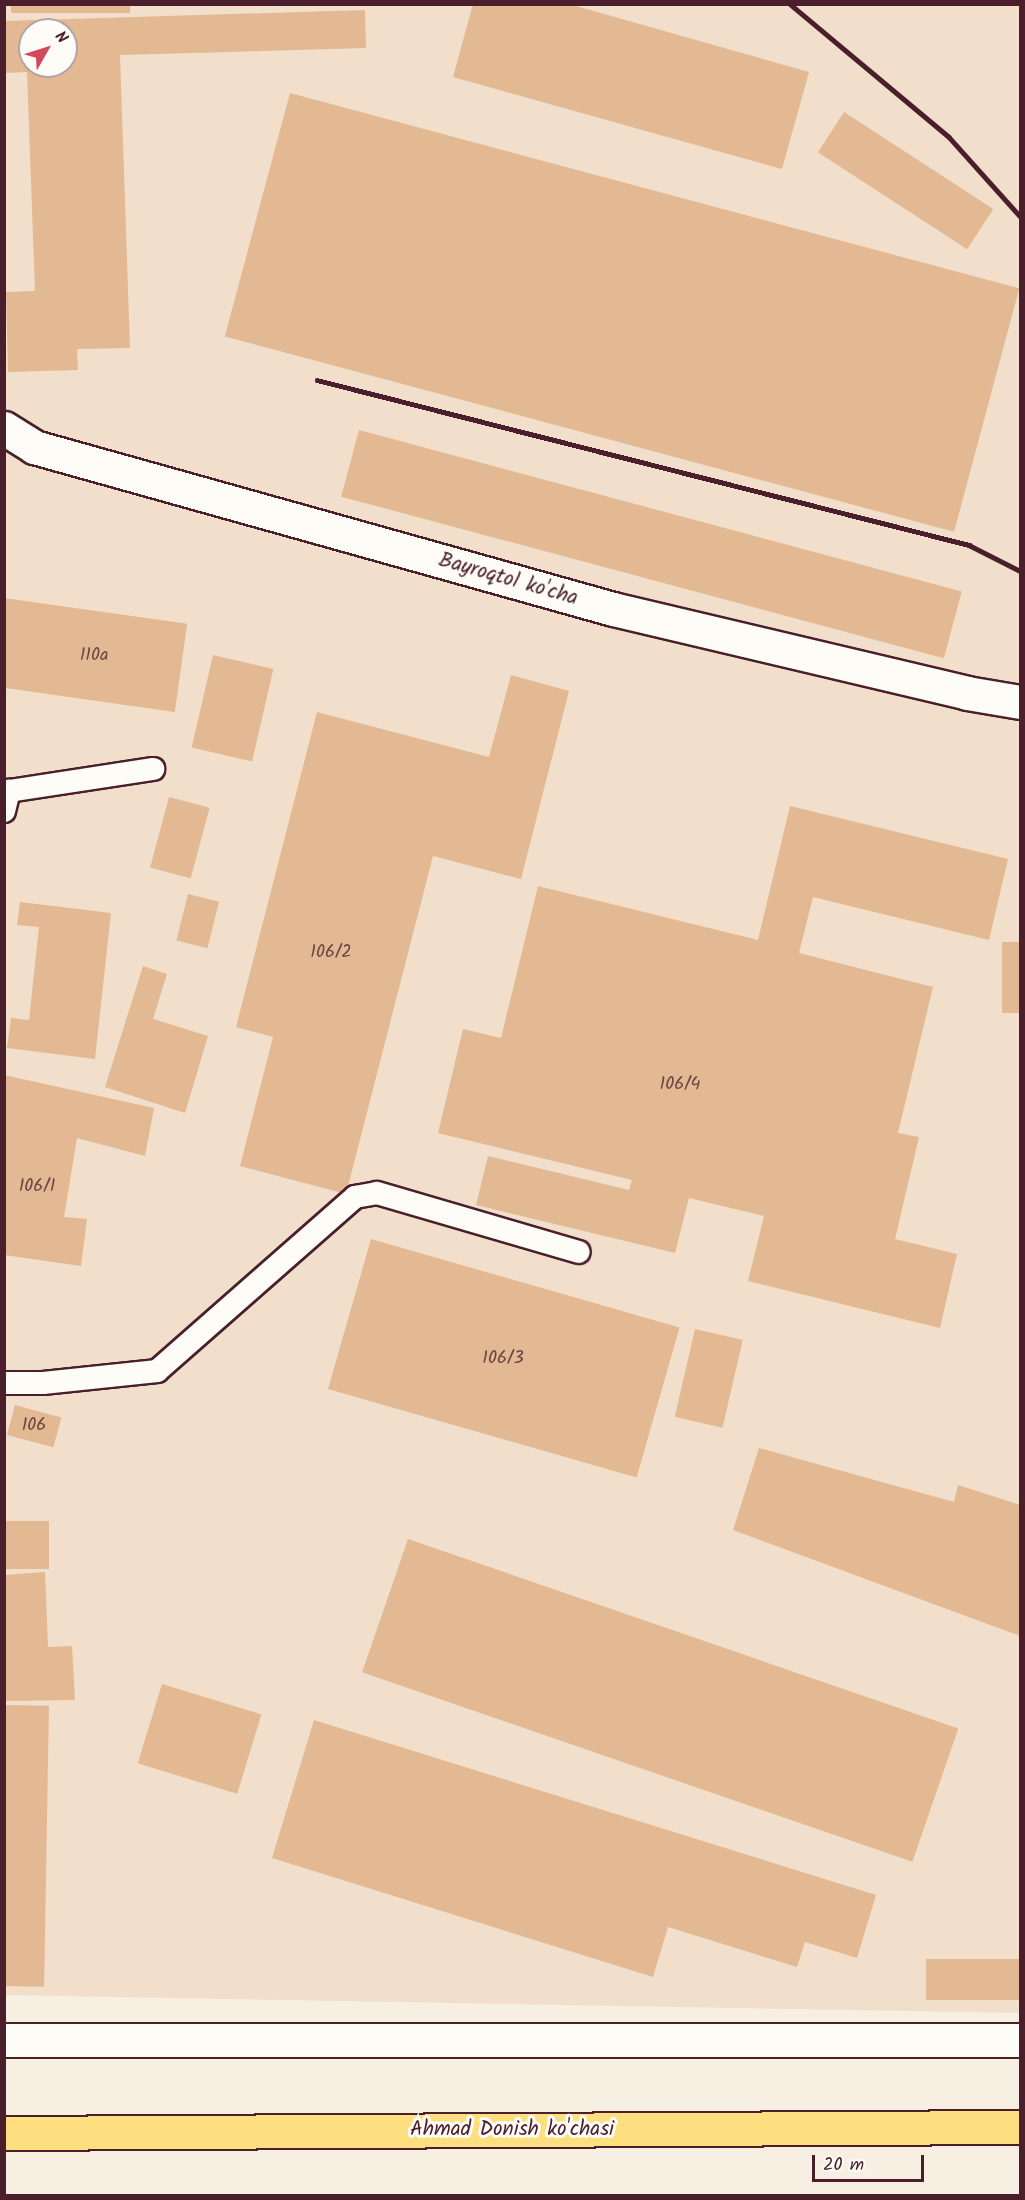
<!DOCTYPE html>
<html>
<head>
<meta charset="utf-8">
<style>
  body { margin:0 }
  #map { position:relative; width:1025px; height:2200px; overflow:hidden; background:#f8efe3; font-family:Kalam,sans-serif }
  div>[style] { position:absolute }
  .built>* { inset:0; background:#f1dfcb }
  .building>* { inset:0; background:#e2b992; transform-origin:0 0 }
  .roads { filter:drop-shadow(2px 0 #4a1f2b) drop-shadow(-2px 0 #4a1f2b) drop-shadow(0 2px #4a1f2b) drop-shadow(0 -2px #4a1f2b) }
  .service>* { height:22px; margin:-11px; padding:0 11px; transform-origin:11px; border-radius:11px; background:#fdfcf7 }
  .minor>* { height:33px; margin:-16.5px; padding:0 16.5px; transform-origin:16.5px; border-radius:16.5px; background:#fdfcf7 }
  .tertiary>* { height:33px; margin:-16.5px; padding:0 16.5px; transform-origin:16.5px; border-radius:16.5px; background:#fdfcf7 }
  .primary>* { height:33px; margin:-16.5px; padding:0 16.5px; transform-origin:16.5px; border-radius:16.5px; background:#fddf80 }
  .rail>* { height:4.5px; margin:-2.25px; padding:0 2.25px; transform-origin:2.25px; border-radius:2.25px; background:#4a1f2b }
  span { translate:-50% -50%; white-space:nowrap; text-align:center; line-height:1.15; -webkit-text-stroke:6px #fdfcf7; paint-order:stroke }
  .number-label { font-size:18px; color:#704645 }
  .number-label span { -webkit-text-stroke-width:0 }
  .street-label { font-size:21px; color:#4a1f2b }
  .frame { position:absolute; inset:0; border:6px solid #4a1f2b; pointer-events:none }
  .north { position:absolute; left:18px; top:18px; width:60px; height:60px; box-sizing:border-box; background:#fdfcf7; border:2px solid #b5a4a5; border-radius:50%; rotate:51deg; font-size:16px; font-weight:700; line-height:24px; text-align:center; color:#4a1f2b }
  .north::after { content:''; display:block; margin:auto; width:21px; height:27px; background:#d1495b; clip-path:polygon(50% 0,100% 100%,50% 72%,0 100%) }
  .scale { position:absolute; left:812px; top:2155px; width:112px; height:27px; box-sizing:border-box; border:3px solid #4a1f2b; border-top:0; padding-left:8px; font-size:18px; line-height:21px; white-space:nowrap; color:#4a1f2b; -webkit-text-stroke:4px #fdfcf7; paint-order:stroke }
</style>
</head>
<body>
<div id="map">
  <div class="built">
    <div style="clip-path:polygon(evenodd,5px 5px,1020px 5px,1020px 2013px,5px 1995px,5px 5px,30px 30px,66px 30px,66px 66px,30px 66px,30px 30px)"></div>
  </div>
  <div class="building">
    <div style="left:11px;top:4px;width:119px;height:9px"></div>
    <div style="clip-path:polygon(473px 4px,569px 4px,809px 72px,782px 169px,453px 77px)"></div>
    <div style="clip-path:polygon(evenodd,365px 10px,366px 48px,120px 55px,130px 348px,77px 349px,78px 370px,8px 372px,6px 292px,35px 291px,27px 72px,4px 73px,4px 21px,365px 10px,30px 30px,66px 30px,66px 66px,30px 66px,30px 30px)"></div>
    <div style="left:290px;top:93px;width:755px;height:252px;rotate:15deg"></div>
    <div style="left:844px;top:112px;width:178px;height:48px;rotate:33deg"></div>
    <div style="left:359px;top:430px;width:624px;height:69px;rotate:15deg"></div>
    <div style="left:4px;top:598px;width:185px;height:89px;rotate:8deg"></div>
    <div style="left:213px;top:655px;width:62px;height:95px;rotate:13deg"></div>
    <div style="clip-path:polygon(511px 675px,569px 691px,521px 879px,433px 856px,346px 1194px,240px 1166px,273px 1037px,236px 1027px,317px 712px,489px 757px)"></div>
    <div style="left:169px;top:797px;width:42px;height:73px;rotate:15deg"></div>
    <div style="clip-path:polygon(790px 806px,1008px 859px,989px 940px,813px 897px,799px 953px,933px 987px,898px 1133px,919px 1137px,895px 1239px,957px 1254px,940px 1328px,748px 1281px,764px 1216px,689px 1198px,675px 1253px,476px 1205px,488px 1156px,629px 1190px,632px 1180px,438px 1133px,463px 1029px,501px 1038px,538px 886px,758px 940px)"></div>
    <div style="left:188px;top:894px;width:32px;height:48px;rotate:14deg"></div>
    <div style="clip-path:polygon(20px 902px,111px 913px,95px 1059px,7px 1048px,11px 1018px,29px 1020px,39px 927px,17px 925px)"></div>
    <div style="left:1002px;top:942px;width:18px;height:71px"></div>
    <div style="clip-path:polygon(143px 966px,167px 974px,153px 1019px,208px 1036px,185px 1113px,105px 1087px)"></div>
    <div style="clip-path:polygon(4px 1075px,154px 1108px,145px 1156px,77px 1138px,64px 1217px,87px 1219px,81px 1266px,4px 1255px)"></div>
    <div style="left:371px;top:1239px;width:321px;height:156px;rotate:16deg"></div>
    <div style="left:695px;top:1329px;width:49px;height:90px;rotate:13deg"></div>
    <div style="left:15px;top:1405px;width:48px;height:31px;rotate:15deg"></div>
    <div style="clip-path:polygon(759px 1448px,954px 1502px,958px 1485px,1020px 1505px,1020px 1636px,733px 1530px)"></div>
    <div style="left:4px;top:1521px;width:45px;height:48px"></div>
    <div style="left:408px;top:1539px;width:582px;height:141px;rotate:19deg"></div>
    <div style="clip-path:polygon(45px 1572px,48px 1647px,72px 1646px,75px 1700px,4px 1701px,4px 1575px)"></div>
    <div style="left:162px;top:1684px;width:104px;height:83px;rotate:17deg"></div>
    <div style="left:4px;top:1705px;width:45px;height:281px;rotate:1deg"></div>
    <div style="clip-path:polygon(314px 1720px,876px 1895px,857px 1958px,805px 1942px,797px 1967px,668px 1927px,653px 1977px,272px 1858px)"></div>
    <div style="left:926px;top:1959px;width:94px;height:41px"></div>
  </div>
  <div class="roads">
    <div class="service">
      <div style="left:4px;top:811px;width:21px;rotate:-76deg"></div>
      <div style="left:9px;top:791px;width:146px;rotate:-8.7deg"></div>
      <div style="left:4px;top:1383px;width:39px"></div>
      <div style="left:43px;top:1383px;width:115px;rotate:-6deg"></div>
      <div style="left:157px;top:1371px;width:264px;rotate:-41.3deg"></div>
      <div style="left:355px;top:1197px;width:22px;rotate:-10deg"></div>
      <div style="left:377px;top:1193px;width:210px;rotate:16.3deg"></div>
    </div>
    <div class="minor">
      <div style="left:4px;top:428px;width:36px;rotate:32deg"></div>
      <div style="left:34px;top:447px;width:601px;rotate:15.63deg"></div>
      <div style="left:613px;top:609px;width:364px;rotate:13.3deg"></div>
      <div style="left:967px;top:693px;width:54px;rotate:9.6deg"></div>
    </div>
    <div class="tertiary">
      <div style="left:4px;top:2040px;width:1016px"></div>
    </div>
    <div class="primary">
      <div style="left:4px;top:2133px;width:1016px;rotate:-0.34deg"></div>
    </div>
  </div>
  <div class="rail">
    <div style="left:790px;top:4px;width:207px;rotate:39.9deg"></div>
    <div style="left:949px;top:137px;width:106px;rotate:48.1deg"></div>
    <div style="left:317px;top:380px;width:673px;rotate:14.2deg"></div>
    <div style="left:969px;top:545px;width:57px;rotate:27deg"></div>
  </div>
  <div class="number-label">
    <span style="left:94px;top:656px">110a</span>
    <span style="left:331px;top:953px">106/2</span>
    <span style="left:680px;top:1085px">106/4</span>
    <span style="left:37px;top:1187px">106/1</span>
    <span style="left:503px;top:1359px">106/3</span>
    <span style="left:34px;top:1426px">106</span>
  </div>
  <div class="street-label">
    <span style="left:508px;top:580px;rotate:16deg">Bayroqtol ko'cha</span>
    <span style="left:512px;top:2130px">Ahmad Donish ko'chasi</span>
  </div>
  <div class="frame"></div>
  <div class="north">N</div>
  <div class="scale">20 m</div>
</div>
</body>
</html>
